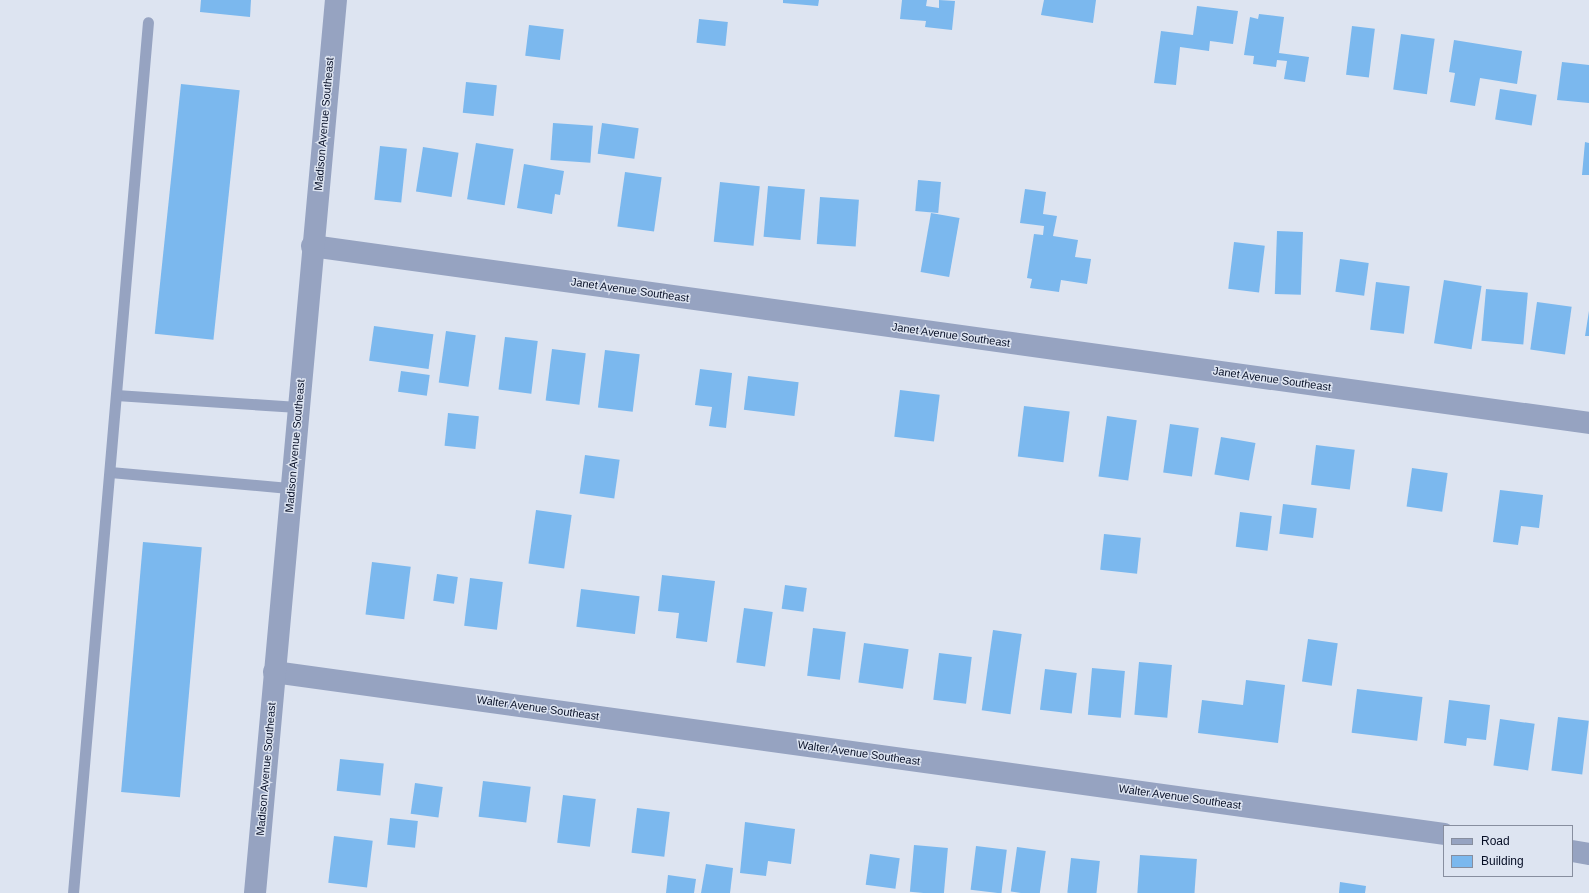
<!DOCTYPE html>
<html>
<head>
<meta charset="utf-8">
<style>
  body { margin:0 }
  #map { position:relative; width:1589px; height:893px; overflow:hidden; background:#dde4f1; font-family:Helvetica,sans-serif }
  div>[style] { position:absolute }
  .building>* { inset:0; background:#7bb8ee; transform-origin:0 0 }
  .service>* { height:11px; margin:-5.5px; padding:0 5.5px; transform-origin:5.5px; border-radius:5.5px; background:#96a3c1 }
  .minor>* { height:22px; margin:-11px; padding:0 11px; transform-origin:11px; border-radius:11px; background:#96a3c1 }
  span { translate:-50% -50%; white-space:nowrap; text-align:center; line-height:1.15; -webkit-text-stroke:3px #dde4f1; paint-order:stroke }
  .street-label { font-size:11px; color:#060e25 }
  .legend { position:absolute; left:1443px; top:825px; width:130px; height:52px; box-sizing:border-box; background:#dde4f1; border:1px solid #878e9f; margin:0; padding:5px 7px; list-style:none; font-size:12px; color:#060e25 }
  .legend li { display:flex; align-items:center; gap:8px; height:20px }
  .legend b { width:20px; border:1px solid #878e9f }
</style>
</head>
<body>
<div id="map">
  <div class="building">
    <div style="clip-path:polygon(201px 0,251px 0,250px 17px,200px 12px)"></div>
    <div style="clip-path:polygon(783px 0,819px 0,818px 6px,783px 3px)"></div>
    <div style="clip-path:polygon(902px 0,927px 0,926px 6px,939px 8px,939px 0,955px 1px,952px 30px,925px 27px,926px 21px,900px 19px)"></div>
    <div style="clip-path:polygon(1044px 0,1096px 0,1093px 23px,1041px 15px)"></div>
    <div style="clip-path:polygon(1197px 6px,1238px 11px,1233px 44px,1210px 41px,1209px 51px,1180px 47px,1176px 85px,1154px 83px,1161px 31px,1193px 35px)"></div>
    <div style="clip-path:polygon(1259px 14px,1284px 17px,1279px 53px,1309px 57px,1305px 82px,1284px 79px,1287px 61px,1277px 60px,1276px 67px,1253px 64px,1254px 56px,1244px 55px,1250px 17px,1258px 19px)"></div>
    <div style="left:699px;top:19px;width:29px;height:24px;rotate:6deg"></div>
    <div style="left:529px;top:25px;width:35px;height:31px;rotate:7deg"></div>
    <div style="left:1352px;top:26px;width:23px;height:49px;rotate:7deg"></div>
    <div style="left:1401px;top:34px;width:34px;height:56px;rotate:8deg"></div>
    <div style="clip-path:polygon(1454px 40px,1522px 51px,1517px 84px,1480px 78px,1475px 106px,1450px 102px,1455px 73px,1449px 72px)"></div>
    <div style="clip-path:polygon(1562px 62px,1589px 65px,1589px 103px,1557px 100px)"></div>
    <div style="left:466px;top:82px;width:31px;height:31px;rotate:6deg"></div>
    <div style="left:181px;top:84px;width:59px;height:251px;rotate:6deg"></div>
    <div style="left:1500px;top:89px;width:37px;height:31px;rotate:9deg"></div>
    <div style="left:553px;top:123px;width:40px;height:37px;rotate:4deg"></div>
    <div style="left:602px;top:123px;width:37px;height:31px;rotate:8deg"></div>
    <div style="clip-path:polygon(1585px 142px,1589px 143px,1589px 175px,1582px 175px)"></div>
    <div style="left:476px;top:143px;width:38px;height:57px;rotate:9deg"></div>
    <div style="left:380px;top:146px;width:27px;height:54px;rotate:6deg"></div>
    <div style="left:423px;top:147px;width:36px;height:45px;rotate:9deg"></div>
    <div style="clip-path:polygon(524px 164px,564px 171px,560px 195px,555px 194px,552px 214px,517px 208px)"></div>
    <div style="left:625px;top:172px;width:37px;height:55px;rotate:8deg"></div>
    <div style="left:918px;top:180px;width:23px;height:31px;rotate:5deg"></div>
    <div style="left:720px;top:182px;width:40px;height:60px;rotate:6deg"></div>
    <div style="left:768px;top:186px;width:37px;height:51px;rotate:5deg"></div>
    <div style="clip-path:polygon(1025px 189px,1046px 192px,1043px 214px,1057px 216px,1053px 236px,1078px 240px,1075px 257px,1091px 259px,1087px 284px,1061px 280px,1059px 292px,1030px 288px,1032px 279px,1027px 278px,1034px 234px,1043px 235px,1044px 226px,1020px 223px)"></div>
    <div style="left:820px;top:197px;width:39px;height:47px;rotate:4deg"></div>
    <div style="left:931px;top:213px;width:29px;height:60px;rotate:10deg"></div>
    <div style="left:1277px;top:231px;width:26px;height:63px;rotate:2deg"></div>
    <div style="left:1234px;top:242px;width:31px;height:47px;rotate:7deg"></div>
    <div style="left:1340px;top:259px;width:29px;height:33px;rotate:8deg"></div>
    <div style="left:1444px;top:280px;width:38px;height:64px;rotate:9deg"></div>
    <div style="left:1376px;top:282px;width:34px;height:48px;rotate:7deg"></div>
    <div style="left:1486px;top:289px;width:42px;height:52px;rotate:5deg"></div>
    <div style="left:1537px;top:302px;width:35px;height:48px;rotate:8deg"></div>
    <div style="clip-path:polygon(1589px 311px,1589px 336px,1585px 336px)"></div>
    <div style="left:374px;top:326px;width:60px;height:35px;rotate:8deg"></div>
    <div style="left:446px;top:331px;width:30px;height:52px;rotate:8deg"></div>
    <div style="left:505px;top:337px;width:33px;height:53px;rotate:7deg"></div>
    <div style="left:552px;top:349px;width:34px;height:52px;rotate:7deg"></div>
    <div style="left:605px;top:350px;width:35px;height:58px;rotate:7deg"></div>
    <div style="clip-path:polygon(700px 369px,732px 373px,726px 428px,709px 426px,712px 407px,695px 405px)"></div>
    <div style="left:401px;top:371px;width:29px;height:21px;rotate:8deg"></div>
    <div style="left:748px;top:376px;width:51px;height:34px;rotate:7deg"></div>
    <div style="left:900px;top:390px;width:40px;height:47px;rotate:7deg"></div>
    <div style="left:1024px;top:406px;width:46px;height:51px;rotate:7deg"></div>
    <div style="left:448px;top:413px;width:31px;height:33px;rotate:6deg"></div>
    <div style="left:1107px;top:416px;width:30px;height:61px;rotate:8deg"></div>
    <div style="left:1170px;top:424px;width:29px;height:49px;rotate:8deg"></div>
    <div style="left:1221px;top:437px;width:35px;height:38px;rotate:10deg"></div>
    <div style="left:1316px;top:445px;width:39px;height:40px;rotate:7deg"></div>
    <div style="left:585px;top:455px;width:35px;height:39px;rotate:8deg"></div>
    <div style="left:1412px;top:468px;width:36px;height:39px;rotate:8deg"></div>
    <div style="clip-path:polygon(1500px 490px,1543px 495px,1539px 528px,1521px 526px,1518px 545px,1493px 542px)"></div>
    <div style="left:1283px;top:504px;width:34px;height:30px;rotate:7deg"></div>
    <div style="left:536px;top:510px;width:36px;height:54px;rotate:8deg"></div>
    <div style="left:1240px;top:512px;width:32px;height:35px;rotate:7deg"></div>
    <div style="left:1104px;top:534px;width:37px;height:36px;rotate:6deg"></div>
    <div style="left:143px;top:542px;width:59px;height:251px;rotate:5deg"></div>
    <div style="left:372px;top:562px;width:39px;height:53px;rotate:7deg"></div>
    <div style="left:437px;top:574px;width:21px;height:27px;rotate:8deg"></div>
    <div style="clip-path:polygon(662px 575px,715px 581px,707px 642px,676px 638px,679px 613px,658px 611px)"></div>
    <div style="left:470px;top:578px;width:33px;height:48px;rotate:7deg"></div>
    <div style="left:785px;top:585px;width:22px;height:24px;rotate:8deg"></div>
    <div style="left:581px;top:589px;width:59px;height:38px;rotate:7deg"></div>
    <div style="left:744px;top:608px;width:29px;height:55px;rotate:8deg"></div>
    <div style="left:813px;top:628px;width:33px;height:48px;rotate:7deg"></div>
    <div style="left:993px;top:630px;width:29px;height:81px;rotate:8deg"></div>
    <div style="left:1308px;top:639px;width:30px;height:43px;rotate:8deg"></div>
    <div style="left:864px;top:643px;width:45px;height:40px;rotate:8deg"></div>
    <div style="left:939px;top:653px;width:33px;height:47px;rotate:7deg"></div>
    <div style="left:1139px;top:662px;width:33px;height:53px;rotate:5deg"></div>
    <div style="left:1092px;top:668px;width:33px;height:47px;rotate:5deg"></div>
    <div style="left:1045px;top:669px;width:32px;height:41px;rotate:7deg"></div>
    <div style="clip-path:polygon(1246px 680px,1285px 685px,1278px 743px,1198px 733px,1202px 700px,1243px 705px)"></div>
    <div style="left:1357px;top:689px;width:66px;height:44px;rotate:7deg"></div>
    <div style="clip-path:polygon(1449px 700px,1490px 705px,1486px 740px,1467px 738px,1466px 746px,1444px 743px)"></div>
    <div style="left:1558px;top:717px;width:31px;height:54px;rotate:7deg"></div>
    <div style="left:1500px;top:719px;width:35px;height:47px;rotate:8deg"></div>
    <div style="left:340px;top:759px;width:44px;height:32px;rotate:6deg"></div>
    <div style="left:483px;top:781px;width:48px;height:36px;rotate:7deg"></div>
    <div style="left:415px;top:783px;width:28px;height:31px;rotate:8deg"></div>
    <div style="left:563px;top:795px;width:33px;height:48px;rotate:7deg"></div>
    <div style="left:637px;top:808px;width:33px;height:45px;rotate:7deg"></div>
    <div style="left:390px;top:818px;width:28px;height:27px;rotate:6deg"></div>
    <div style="clip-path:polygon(745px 822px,795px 829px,791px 864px,768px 861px,766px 876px,740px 873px)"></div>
    <div style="left:334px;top:836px;width:39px;height:47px;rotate:7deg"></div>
    <div style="left:914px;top:845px;width:34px;height:47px;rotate:5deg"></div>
    <div style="left:976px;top:846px;width:31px;height:44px;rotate:7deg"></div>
    <div style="left:1017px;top:847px;width:29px;height:45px;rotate:8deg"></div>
    <div style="left:870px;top:854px;width:30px;height:31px;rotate:8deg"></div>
    <div style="left:1140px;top:855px;width:57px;height:38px;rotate:4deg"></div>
    <div style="left:1071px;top:858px;width:29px;height:35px;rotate:6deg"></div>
    <div style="clip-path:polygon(706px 864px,733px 868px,730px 893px,701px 893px)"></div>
    <div style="clip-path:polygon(668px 875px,696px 879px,694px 893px,666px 893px)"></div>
    <div style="clip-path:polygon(1340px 882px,1366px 886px,1365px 893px,1339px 893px)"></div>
  </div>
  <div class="service">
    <div style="left:116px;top:395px;width:182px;rotate:3.8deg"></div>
    <div style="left:110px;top:472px;width:182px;rotate:5.1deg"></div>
    <div style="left:73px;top:893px;width:874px;rotate:-85.08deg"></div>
  </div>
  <div class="minor">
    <div style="left:312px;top:246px;width:1289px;rotate:7.89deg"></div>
    <div style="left:274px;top:672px;width:1181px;rotate:7.88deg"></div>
    <div style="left:1572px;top:851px;width:17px;rotate:10deg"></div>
    <div style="left:255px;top:893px;width:897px;rotate:-84.82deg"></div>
  </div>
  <div class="street-label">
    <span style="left:324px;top:124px;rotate:-85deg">Madison Avenue Southeast</span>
    <span style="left:630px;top:290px;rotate:8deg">Janet Avenue Southeast</span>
    <span style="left:951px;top:335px;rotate:8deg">Janet Avenue Southeast</span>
    <span style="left:1272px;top:379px;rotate:8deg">Janet Avenue Southeast</span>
    <span style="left:295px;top:446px;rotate:-85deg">Madison Avenue Southeast</span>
    <span style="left:538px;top:708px;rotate:8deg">Walter Avenue Southeast</span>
    <span style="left:859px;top:753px;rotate:8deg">Walter Avenue Southeast</span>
    <span style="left:266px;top:769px;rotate:-85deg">Madison Avenue Southeast</span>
    <span style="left:1180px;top:797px;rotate:8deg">Walter Avenue Southeast</span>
  </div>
  <ul class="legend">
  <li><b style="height:5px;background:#96a3c1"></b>Road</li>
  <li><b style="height:11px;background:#7bb8ee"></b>Building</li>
  </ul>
</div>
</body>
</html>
